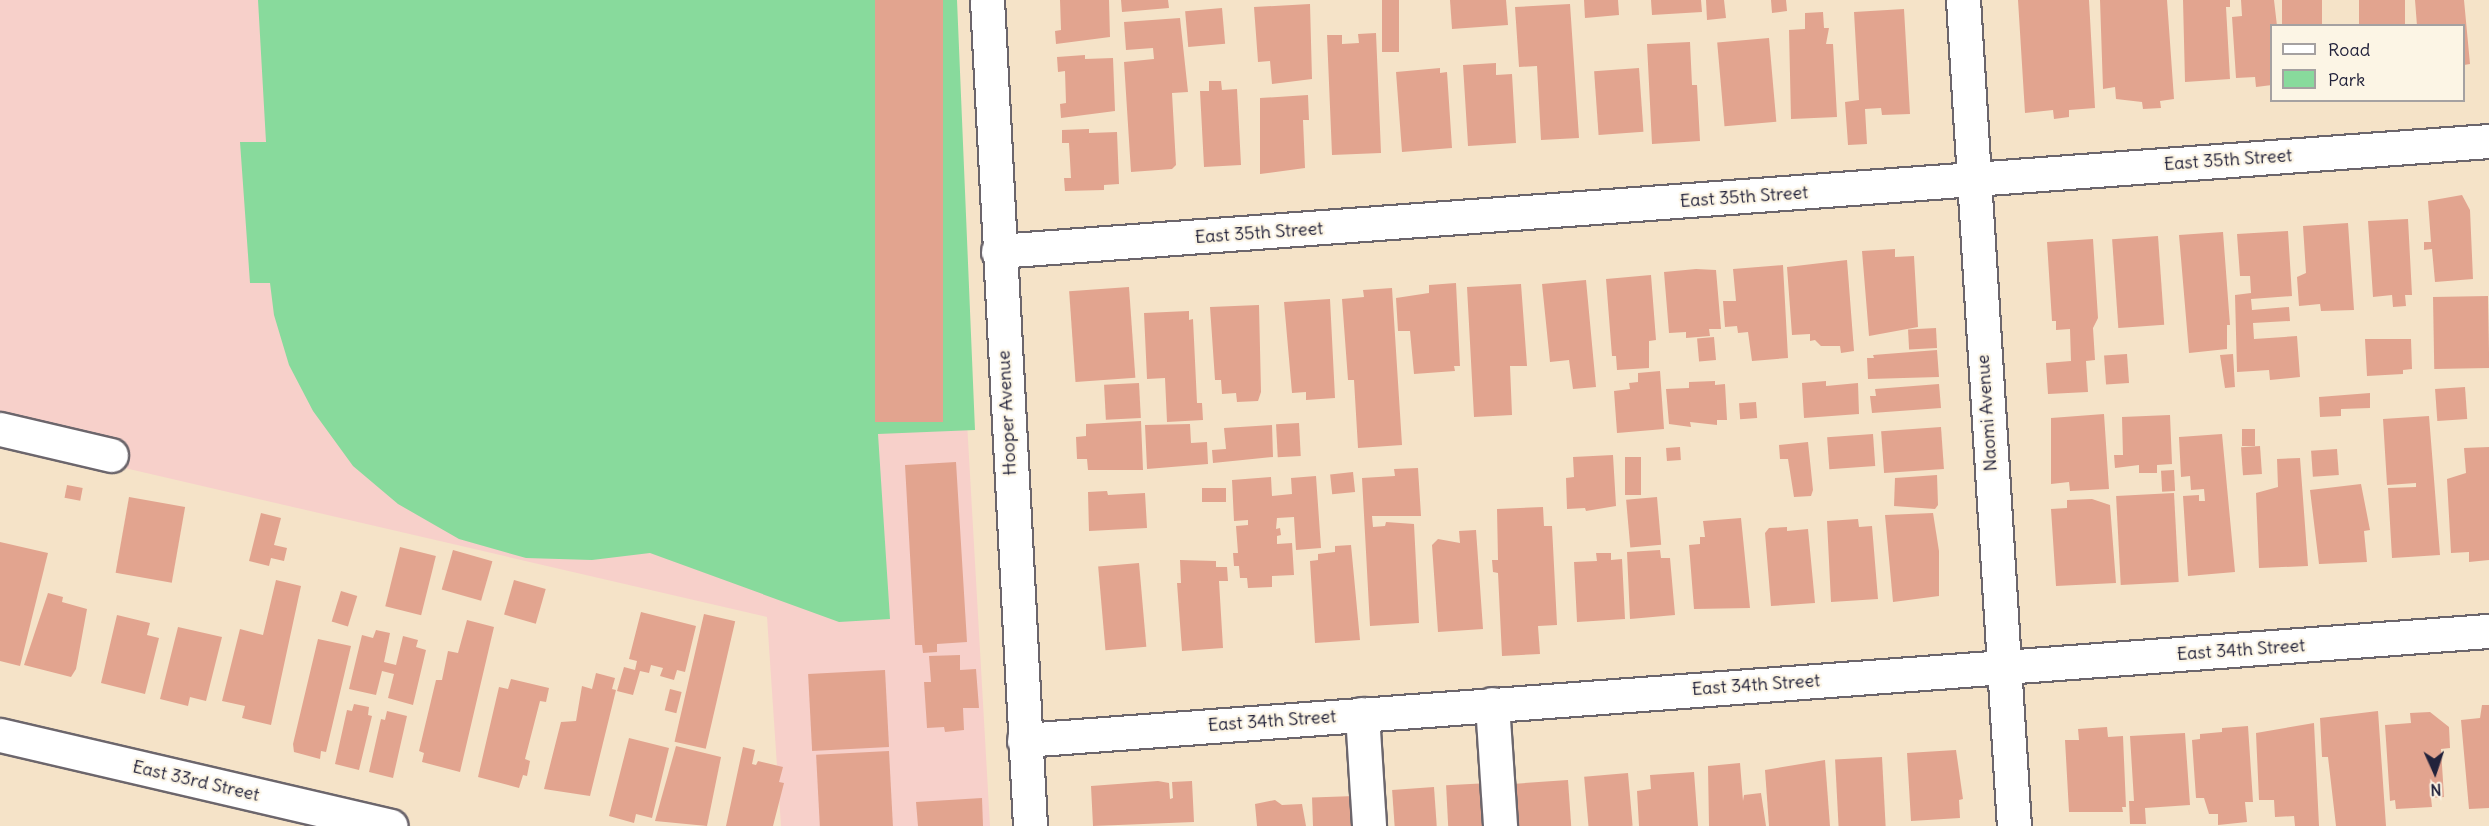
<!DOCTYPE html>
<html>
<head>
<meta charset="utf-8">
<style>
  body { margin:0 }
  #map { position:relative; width:2489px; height:826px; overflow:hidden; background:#f5e3c8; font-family:Delius,sans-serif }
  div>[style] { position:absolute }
  .built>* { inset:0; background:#f7d0ca }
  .green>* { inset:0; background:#88da9c }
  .building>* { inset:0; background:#e2a48f; transform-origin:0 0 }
  .roads { filter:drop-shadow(2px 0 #6c666c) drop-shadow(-2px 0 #6c666c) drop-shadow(0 2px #6c666c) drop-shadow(0 -2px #6c666c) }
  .minor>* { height:33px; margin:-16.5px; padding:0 16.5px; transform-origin:16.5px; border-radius:16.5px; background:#fff }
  span { translate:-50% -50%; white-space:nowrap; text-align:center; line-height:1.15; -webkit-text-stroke:4.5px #fcf5e5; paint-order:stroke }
  .street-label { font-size:18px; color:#22223b }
  .legend { position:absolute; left:2270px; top:24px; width:195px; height:78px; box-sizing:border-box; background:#fcf5e5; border:2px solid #a5a1a1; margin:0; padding:8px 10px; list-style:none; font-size:18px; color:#22223b }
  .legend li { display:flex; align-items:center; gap:12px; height:30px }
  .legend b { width:30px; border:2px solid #a5a1a1 }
  .north { position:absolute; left:2405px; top:742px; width:60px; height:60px; -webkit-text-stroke:4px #fcf5e5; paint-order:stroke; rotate:177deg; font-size:16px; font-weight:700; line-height:24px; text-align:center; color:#22223b }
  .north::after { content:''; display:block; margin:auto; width:21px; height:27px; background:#22223b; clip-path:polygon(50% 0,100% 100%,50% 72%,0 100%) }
</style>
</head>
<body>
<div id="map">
  <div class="built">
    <div style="clip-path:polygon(0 0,943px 0,990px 826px,781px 826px,767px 617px,0 439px)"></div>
  </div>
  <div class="green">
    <div style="clip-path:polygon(258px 0,957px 0,975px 430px,878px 434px,890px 619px,839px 622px,650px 553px,592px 560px,526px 558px,459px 539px,398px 504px,353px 466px,313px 411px,289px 365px,274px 315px,270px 283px,250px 283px,240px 142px,266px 142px)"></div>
  </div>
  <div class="building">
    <div style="left:875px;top:0;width:68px;height:422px"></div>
    <div style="clip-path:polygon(1060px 0,1109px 0,1110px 37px,1056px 44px,1055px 31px,1061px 30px)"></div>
    <div style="clip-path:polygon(1121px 0,1168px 0,1169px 8px,1122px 12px)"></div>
    <div style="left:1382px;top:0;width:17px;height:52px"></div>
    <div style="clip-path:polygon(1450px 0,1506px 0,1508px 25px,1452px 29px)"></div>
    <div style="clip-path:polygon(1584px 0,1618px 0,1619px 15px,1585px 18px)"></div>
    <div style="clip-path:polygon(1651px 0,1701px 0,1702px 12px,1652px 15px)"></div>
    <div style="clip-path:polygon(1706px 0,1724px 0,1726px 18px,1707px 20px)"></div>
    <div style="clip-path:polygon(1771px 0,1786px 0,1787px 11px,1772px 13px)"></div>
    <div style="clip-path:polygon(2018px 0,2089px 0,2095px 108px,2069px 110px,2069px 117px,2054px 119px,2053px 110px,2025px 113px)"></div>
    <div style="clip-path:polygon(2100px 0,2167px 0,2174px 99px,2160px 101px,2161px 108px,2143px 109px,2142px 102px,2116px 99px,2115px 87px,2103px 89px)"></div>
    <div style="clip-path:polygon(2183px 0,2230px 0,2230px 7px,2226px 7px,2230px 79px,2185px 82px)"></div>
    <div style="clip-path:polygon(2241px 0,2274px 0,2277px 26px,2272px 26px,2272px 85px,2256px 87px,2255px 77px,2236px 78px,2232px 17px,2242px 16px)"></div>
    <div style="left:2282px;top:0;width:40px;height:26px"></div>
    <div style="left:2359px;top:0;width:46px;height:26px"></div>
    <div style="clip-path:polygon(2415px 0,2464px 0,2470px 64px,2464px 65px,2464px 26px,2417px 26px)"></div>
    <div style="clip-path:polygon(1310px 4px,1312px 79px,1272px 84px,1270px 61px,1258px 62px,1254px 7px)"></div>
    <div style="clip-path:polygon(1570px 4px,1579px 138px,1541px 140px,1537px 66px,1519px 67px,1515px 7px)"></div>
    <div style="left:1222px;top:8px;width:36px;height:37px;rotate:85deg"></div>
    <div style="clip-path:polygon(1904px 9px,1910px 114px,1882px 115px,1881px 108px,1865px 109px,1867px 144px,1848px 145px,1845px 102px,1859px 100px,1854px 12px)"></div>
    <div style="clip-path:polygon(1823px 12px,1824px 28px,1829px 28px,1826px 44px,1833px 44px,1837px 117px,1791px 119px,1789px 30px,1805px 29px,1805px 13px)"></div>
    <div style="clip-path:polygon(1180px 18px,1188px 92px,1172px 93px,1176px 165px,1172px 169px,1131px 172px,1124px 62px,1154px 59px,1153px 48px,1126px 50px,1124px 22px)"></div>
    <div style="clip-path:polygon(1376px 33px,1381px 153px,1332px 155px,1327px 35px,1342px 35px,1342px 44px,1359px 43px,1358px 34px)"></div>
    <div style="left:1769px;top:38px;width:84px;height:52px;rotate:85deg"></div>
    <div style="clip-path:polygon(1690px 42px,1692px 85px,1697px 85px,1700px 141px,1652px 144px,1647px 44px)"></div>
    <div style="clip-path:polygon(1085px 55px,1085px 59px,1113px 58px,1115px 111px,1061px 118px,1060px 104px,1066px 103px,1065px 71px,1058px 72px,1057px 57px)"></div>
    <div style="clip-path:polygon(1496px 63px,1496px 75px,1512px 74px,1516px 143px,1468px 146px,1463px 65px)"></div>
    <div style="clip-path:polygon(1440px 68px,1440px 73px,1447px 72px,1452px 148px,1402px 152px,1396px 72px)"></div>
    <div style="left:1639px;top:68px;width:64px;height:45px;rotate:86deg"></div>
    <div style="clip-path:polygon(1209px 81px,1221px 81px,1222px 90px,1237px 89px,1241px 165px,1204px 167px,1200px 91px,1209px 91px)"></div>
    <div style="clip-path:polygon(1308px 95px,1309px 120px,1303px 120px,1305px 168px,1260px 174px,1260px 98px)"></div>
    <div style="clip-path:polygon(1089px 129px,1089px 133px,1117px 132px,1119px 184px,1104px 185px,1104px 190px,1065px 191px,1064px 178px,1071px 178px,1069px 143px,1062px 143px,1062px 130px)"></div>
    <div style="clip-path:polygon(2462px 195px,2470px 210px,2473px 279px,2435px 282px,2432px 249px,2424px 250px,2424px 242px,2431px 242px,2428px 201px)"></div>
    <div style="clip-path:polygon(2408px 219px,2412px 295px,2405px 295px,2406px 306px,2393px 307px,2392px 295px,2373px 297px,2368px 221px)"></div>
    <div style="clip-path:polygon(2348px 223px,2354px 310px,2321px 311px,2320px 304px,2299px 306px,2297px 277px,2306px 273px,2303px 226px)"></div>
    <div style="clip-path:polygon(2288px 231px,2292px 296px,2251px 299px,2252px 310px,2289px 307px,2290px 321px,2253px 323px,2254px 339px,2297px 336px,2300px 377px,2270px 380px,2269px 370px,2237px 372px,2235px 295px,2251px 293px,2250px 276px,2240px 276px,2237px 234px)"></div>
    <div style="clip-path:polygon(2223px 232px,2230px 325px,2227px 325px,2227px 349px,2189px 353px,2179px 235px)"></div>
    <div style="left:2158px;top:236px;width:89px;height:46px;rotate:86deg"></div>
    <div style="clip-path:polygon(2093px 239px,2098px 318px,2093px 328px,2095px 360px,2086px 361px,2088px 392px,2048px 394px,2046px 363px,2071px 361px,2070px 329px,2056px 330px,2056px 321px,2052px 321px,2047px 242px)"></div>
    <div style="clip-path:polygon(1895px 249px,1895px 257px,1914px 256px,1918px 327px,1869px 336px,1862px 251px)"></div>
    <div style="clip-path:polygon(1847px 260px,1854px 351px,1841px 353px,1840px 346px,1821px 346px,1815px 340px,1810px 341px,1810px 334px,1792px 335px,1787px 267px)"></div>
    <div style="clip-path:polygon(1783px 265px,1788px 358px,1752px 361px,1748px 332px,1738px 333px,1737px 326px,1725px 327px,1723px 301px,1736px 301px,1733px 269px)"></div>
    <div style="clip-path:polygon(1696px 269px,1716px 270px,1721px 329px,1709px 329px,1710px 336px,1686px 338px,1686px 332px,1669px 333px,1664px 272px)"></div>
    <div style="clip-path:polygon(1651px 275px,1656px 340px,1649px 341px,1649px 368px,1617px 370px,1616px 356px,1612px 356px,1606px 279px)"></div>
    <div style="clip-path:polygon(1586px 280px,1596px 387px,1573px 389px,1569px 360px,1550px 362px,1542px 284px)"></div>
    <div style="clip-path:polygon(1456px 283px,1460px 366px,1454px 366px,1455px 371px,1414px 374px,1410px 331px,1398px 331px,1396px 298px,1429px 293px,1429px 285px)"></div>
    <div style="clip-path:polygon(1521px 284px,1527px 366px,1510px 366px,1512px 415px,1474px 417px,1467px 287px)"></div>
    <div style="left:1129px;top:287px;width:91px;height:60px;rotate:86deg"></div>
    <div style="clip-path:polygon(1392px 288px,1402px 445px,1358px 448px,1354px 380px,1348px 380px,1342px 299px,1364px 297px,1363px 290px)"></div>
    <div style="left:2488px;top:296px;width:72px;height:55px;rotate:89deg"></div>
    <div style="clip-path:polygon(1330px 299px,1335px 398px,1306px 400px,1306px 392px,1292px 393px,1284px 302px)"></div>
    <div style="clip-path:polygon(1259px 305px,1261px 392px,1258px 401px,1237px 402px,1236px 393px,1222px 394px,1221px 380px,1215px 380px,1210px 307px)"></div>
    <div style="clip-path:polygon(1189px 311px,1189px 320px,1193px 319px,1197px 403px,1202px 403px,1203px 420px,1167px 422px,1165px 378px,1147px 379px,1144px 313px)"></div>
    <div style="left:1936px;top:328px;width:20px;height:28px;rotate:87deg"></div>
    <div style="left:1714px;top:337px;width:23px;height:17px;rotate:85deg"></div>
    <div style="clip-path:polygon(2365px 339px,2411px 339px,2412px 369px,2403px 370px,2403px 374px,2367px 376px)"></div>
    <div style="clip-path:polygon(1937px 350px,1939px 377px,1868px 379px,1867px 358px,1874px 358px,1873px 355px)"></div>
    <div style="left:2127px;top:354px;width:29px;height:23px;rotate:86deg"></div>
    <div style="clip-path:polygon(2233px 354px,2235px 387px,2225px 388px,2220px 355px)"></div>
    <div style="clip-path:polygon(1660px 371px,1664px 429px,1617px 433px,1614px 391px,1630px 389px,1629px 383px,1638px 382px,1638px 373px)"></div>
    <div style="clip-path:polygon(1715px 381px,1715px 385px,1725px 384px,1727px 420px,1717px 420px,1717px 425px,1690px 422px,1691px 427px,1669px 424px,1666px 389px,1689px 388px,1689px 382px)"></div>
    <div style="clip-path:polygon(1826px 381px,1826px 386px,1858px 383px,1859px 414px,1804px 418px,1802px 383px)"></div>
    <div style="left:1139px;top:383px;width:35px;height:35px;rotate:87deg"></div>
    <div style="clip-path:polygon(1939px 384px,1941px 408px,1872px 413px,1870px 396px,1876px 396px,1875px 389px)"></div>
    <div style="left:2465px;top:387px;width:32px;height:30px;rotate:86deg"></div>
    <div style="clip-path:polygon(2370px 393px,2370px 408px,2341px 409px,2341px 416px,2320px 417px,2319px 397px)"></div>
    <div style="left:1756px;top:402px;width:16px;height:17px;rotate:86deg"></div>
    <div style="clip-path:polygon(2104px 414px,2109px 489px,2070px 491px,2069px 482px,2051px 484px,2051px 418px)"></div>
    <div style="clip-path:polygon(2170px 415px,2172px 464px,2157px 465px,2157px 473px,2139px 473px,2139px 465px,2115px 468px,2114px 455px,2123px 455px,2122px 417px)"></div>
    <div style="clip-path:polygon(2429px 416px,2440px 555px,2392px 558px,2388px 488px,2416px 487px,2416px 483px,2387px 485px,2383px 419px)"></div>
    <div style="clip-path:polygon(1141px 421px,1143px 470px,1088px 470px,1087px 459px,1077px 459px,1076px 437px,1086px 436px,1086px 424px)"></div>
    <div style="left:1299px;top:423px;width:33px;height:23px;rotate:87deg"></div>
    <div style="clip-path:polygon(1190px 424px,1191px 443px,1207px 442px,1208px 464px,1147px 469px,1145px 425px)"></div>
    <div style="clip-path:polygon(1272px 425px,1273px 457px,1213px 463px,1212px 450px,1226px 449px,1224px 428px)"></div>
    <div style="left:1941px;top:427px;width:42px;height:60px;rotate:86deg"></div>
    <div style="left:2255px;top:429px;width:17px;height:13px;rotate:90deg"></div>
    <div style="left:1873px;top:434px;width:32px;height:46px;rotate:86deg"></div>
    <div style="clip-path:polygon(2222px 434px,2235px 572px,2188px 576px,2183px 496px,2199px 495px,2199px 501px,2205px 501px,2204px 489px,2191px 490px,2190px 476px,2181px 477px,2179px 437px)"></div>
    <div style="clip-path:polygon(1808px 442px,1813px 490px,1811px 496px,1794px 497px,1788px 459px,1780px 459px,1779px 445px)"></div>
    <div style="left:2260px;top:446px;width:28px;height:19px;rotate:86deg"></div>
    <div style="left:1680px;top:447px;width:13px;height:14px;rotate:86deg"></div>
    <div style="clip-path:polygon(2489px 447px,2489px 560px,2469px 562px,2469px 552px,2451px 553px,2447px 479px,2466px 473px,2464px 448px)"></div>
    <div style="left:2337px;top:449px;width:26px;height:26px;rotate:86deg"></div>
    <div style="clip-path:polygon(1613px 455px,1616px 506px,1586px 511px,1585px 508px,1567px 509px,1566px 478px,1574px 477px,1573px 457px)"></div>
    <div style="left:1625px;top:457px;width:16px;height:38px"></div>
    <div style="clip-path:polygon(2300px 458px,2308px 566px,2259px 568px,2256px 493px,2278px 487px,2277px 459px)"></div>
    <div style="clip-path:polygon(956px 462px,967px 642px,937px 644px,937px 652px,923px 653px,922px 645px,915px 645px,905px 465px)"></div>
    <div style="clip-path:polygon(1418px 468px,1421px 516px,1372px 516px,1373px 527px,1385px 526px,1386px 522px,1414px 524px,1419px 623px,1370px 626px,1362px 478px,1395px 476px,1394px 469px)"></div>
    <div style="left:2174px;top:470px;width:21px;height:13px;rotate:87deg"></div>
    <div style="left:1353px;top:472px;width:20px;height:23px;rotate:84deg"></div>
    <div style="clip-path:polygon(1937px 475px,1938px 505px,1935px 509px,1894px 506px,1895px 478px)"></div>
    <div style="clip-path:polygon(1316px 476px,1321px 548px,1296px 550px,1294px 517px,1277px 518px,1276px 529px,1280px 528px,1281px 535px,1277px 536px,1277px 544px,1292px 543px,1294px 575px,1272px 576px,1272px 587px,1248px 588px,1247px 578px,1240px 578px,1239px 566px,1234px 566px,1233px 553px,1238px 553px,1236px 526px,1248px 525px,1248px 520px,1234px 521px,1232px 480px,1271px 477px,1272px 496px,1292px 494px,1291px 478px)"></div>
    <div style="clip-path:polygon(2361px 484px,2370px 530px,2364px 531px,2367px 562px,2319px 564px,2310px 490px)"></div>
    <div style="left:67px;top:485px;width:16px;height:13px;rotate:11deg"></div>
    <div style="left:1202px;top:488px;width:24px;height:14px"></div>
    <div style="clip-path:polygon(1107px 491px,1108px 495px,1145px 493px,1147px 528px,1089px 531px,1088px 492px)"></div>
    <div style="left:2174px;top:493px;width:89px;height:58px;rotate:87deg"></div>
    <div style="left:129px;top:497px;width:57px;height:77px;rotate:10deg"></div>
    <div style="left:1657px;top:497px;width:48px;height:31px;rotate:85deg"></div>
    <div style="clip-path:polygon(2092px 499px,2110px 505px,2116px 583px,2056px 586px,2051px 509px,2067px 508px,2067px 500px)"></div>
    <div style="clip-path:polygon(1543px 507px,1544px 526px,1552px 526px,1557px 625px,1538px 626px,1540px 654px,1502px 656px,1498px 573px,1493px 572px,1492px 560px,1498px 560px,1497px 509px)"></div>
    <div style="clip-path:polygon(261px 513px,281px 518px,274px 545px,287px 548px,284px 561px,271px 558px,269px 566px,249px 561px)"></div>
    <div style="clip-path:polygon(1933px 513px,1939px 551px,1939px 596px,1893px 602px,1885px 515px)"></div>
    <div style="clip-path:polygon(1741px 518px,1750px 608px,1694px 609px,1689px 545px,1700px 544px,1700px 537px,1705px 537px,1703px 521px)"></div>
    <div style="clip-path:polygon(1858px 519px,1859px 527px,1872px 526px,1878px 599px,1831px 602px,1827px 521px)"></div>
    <div style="clip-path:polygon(1787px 527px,1787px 531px,1808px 529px,1815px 603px,1771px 606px,1765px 533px,1769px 528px)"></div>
    <div style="clip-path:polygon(1476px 530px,1483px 629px,1438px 632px,1432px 545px,1438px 539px,1460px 543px,1459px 531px)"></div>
    <div style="clip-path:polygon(0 542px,48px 553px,20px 666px,0 661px)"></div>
    <div style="clip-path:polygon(1351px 545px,1360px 640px,1315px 643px,1310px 561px,1318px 560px,1318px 554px,1335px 552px,1335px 546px)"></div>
    <div style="left:400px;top:547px;width:37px;height:61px;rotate:14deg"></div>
    <div style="left:453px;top:550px;width:41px;height:41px;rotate:16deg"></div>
    <div style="clip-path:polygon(1660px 550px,1661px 558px,1670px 558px,1675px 615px,1630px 619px,1627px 552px)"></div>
    <div style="clip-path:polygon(1596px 553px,1611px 553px,1611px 560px,1622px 559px,1625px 619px,1577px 622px,1574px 562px,1597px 561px)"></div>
    <div style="clip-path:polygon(1180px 560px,1216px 561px,1216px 567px,1227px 567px,1228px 581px,1219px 581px,1223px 648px,1182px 651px,1177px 583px,1181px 583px)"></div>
    <div style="left:1139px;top:563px;width:84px;height:41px;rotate:85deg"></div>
    <div style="clip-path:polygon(276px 580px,301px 586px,271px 725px,242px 718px,245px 706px,222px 701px,240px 629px,263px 635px)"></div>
    <div style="left:514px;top:580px;width:33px;height:36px;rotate:16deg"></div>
    <div style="left:341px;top:591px;width:17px;height:32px;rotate:17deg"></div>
    <div style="clip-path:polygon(48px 593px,63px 597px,62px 602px,87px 609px,76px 669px,71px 677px,24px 665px)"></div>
    <div style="clip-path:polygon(641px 612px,696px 626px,685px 672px,677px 670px,674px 680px,660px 676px,663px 668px,651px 665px,649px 673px,640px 671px,633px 695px,617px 691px,624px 667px,635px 670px,637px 661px,629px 659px)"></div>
    <div style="left:704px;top:614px;width:32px;height:131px;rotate:13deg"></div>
    <div style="clip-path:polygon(117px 615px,150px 623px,147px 635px,159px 638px,145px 694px,101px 683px)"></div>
    <div style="clip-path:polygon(467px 620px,494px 627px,460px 772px,422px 762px,424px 753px,419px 751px,436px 680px,442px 680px,448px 651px,458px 653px)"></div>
    <div style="clip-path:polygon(178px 627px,222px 637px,206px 701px,190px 697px,188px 706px,160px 699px)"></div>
    <div style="clip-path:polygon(376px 630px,390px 633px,384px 662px,396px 665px,403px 636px,418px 640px,416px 647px,426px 650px,413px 705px,388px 698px,394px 674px,382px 671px,376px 695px,349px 689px,362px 635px,373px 638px)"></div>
    <div style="clip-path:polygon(318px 639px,351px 646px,326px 752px,321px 751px,320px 759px,294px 752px,293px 744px)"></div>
    <div style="clip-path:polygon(960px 655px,960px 670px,976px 669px,979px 708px,963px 708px,964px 730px,945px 732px,944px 727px,927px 728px,924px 682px,931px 682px,929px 656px)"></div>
    <div style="left:885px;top:670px;width:77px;height:77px;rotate:87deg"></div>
    <div style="clip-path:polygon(596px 673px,615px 678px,612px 689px,616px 690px,590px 796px,544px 789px,561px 722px,576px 721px,582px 686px,592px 689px)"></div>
    <div style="clip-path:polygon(511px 679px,549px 688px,546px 702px,540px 701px,525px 759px,530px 761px,527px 776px,523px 775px,519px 788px,478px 777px,499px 687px,508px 689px)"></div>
    <div style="left:670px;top:689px;width:12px;height:22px;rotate:14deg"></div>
    <div style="clip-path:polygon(354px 704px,369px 707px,368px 715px,372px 716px,359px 770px,335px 764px,347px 710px,352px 711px)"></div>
    <div style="clip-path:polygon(2482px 705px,2489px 705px,2489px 808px,2469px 809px,2461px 720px,2480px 718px)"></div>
    <div style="clip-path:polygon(387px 711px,407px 716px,393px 778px,369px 772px,381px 719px,385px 720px)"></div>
    <div style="clip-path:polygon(2378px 711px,2386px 826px,2336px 826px,2328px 757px,2322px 757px,2320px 718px)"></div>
    <div style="clip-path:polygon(2430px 712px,2449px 727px,2450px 748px,2441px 749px,2444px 797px,2431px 798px,2432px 807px,2396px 809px,2395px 800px,2390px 801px,2385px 725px,2411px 723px,2410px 713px)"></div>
    <div style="clip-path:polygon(2314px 723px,2319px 826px,2295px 826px,2294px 816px,2275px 817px,2274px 800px,2259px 800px,2256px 733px)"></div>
    <div style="clip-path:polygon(2248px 726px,2253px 802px,2245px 802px,2247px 822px,2218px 825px,2218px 814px,2209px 814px,2204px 798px,2196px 798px,2192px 740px,2200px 739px,2200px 734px,2222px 732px,2222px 728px)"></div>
    <div style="clip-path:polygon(2107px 727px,2108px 737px,2123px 736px,2126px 807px,2122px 807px,2123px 812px,2069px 812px,2065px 740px,2079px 740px,2078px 729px)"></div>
    <div style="clip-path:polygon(2185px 733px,2190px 805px,2145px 808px,2146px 824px,2130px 824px,2129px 801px,2134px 801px,2130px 736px)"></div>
    <div style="clip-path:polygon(629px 738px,669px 748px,652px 818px,636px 814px,634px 823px,609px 816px)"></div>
    <div style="clip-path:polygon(676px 746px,721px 757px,707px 826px,655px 821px)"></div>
    <div style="clip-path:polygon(743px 747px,755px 750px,752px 764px,756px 765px,758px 761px,783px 767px,779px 782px,784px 783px,773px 826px,726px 826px)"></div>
    <div style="clip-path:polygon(1956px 750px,1963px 799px,1959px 800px,1960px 818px,1911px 821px,1907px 753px)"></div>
    <div style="left:889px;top:751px;width:75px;height:73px;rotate:87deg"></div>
    <div style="left:1882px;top:757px;width:69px;height:47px;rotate:87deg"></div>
    <div style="clip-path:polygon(1825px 760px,1830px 826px,1769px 826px,1765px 770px)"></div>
    <div style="clip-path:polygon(1740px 763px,1743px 801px,1744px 795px,1761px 793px,1766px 826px,1709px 826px,1708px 766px)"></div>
    <div style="clip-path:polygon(1694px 772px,1698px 826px,1639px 826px,1637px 791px,1651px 789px,1650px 775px)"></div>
    <div style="left:1628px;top:773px;width:53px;height:44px;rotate:85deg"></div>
    <div style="left:1568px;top:780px;width:46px;height:52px;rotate:86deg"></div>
    <div style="clip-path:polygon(1158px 781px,1169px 783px,1170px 799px,1173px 798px,1172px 782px,1192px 781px,1194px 822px,1093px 826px,1091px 786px)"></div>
    <div style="left:1490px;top:783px;width:43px;height:44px;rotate:87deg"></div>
    <div style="left:1434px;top:787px;width:39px;height:42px;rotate:86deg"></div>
    <div style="left:1355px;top:796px;width:30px;height:43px;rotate:88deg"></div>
    <div style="clip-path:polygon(982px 798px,983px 826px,918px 826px,916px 802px)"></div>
    <div style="clip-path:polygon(1275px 800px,1282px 805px,1302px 804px,1306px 826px,1257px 826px,1255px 804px)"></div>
  </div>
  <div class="roads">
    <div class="minor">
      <div style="left:987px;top:0;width:827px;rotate:87.02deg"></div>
      <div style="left:1963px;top:0;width:828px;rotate:86.47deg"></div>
      <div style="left:998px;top:251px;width:1495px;rotate:-4.22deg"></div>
      <div style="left:0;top:429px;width:114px;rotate:13.2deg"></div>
      <div style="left:1492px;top:704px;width:122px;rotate:86.2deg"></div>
      <div style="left:1362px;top:714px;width:112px;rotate:86.4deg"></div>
      <div style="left:0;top:735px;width:401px;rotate:13.1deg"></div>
      <div style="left:1024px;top:740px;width:1469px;rotate:-4.26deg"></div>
    </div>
  </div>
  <div class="street-label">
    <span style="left:2228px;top:160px;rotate:-4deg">East 35th Street</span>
    <span style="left:1744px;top:197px;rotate:-4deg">East 35th Street</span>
    <span style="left:1259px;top:233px;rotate:-4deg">East 35th Street</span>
    <span style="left:1007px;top:413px;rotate:-93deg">Hooper Avenue</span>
    <span style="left:1987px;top:413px;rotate:-94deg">Naomi Avenue</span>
    <span style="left:2241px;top:650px;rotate:-4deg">East 34th Street</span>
    <span style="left:1756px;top:685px;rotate:-4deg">East 34th Street</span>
    <span style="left:1272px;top:721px;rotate:-4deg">East 34th Street</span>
    <span style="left:196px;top:781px;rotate:13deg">East 33rd Street</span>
  </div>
  <ul class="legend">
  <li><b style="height:8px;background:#fff"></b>Road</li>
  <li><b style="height:16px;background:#88da9c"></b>Park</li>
  </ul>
  <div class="north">N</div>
</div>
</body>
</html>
